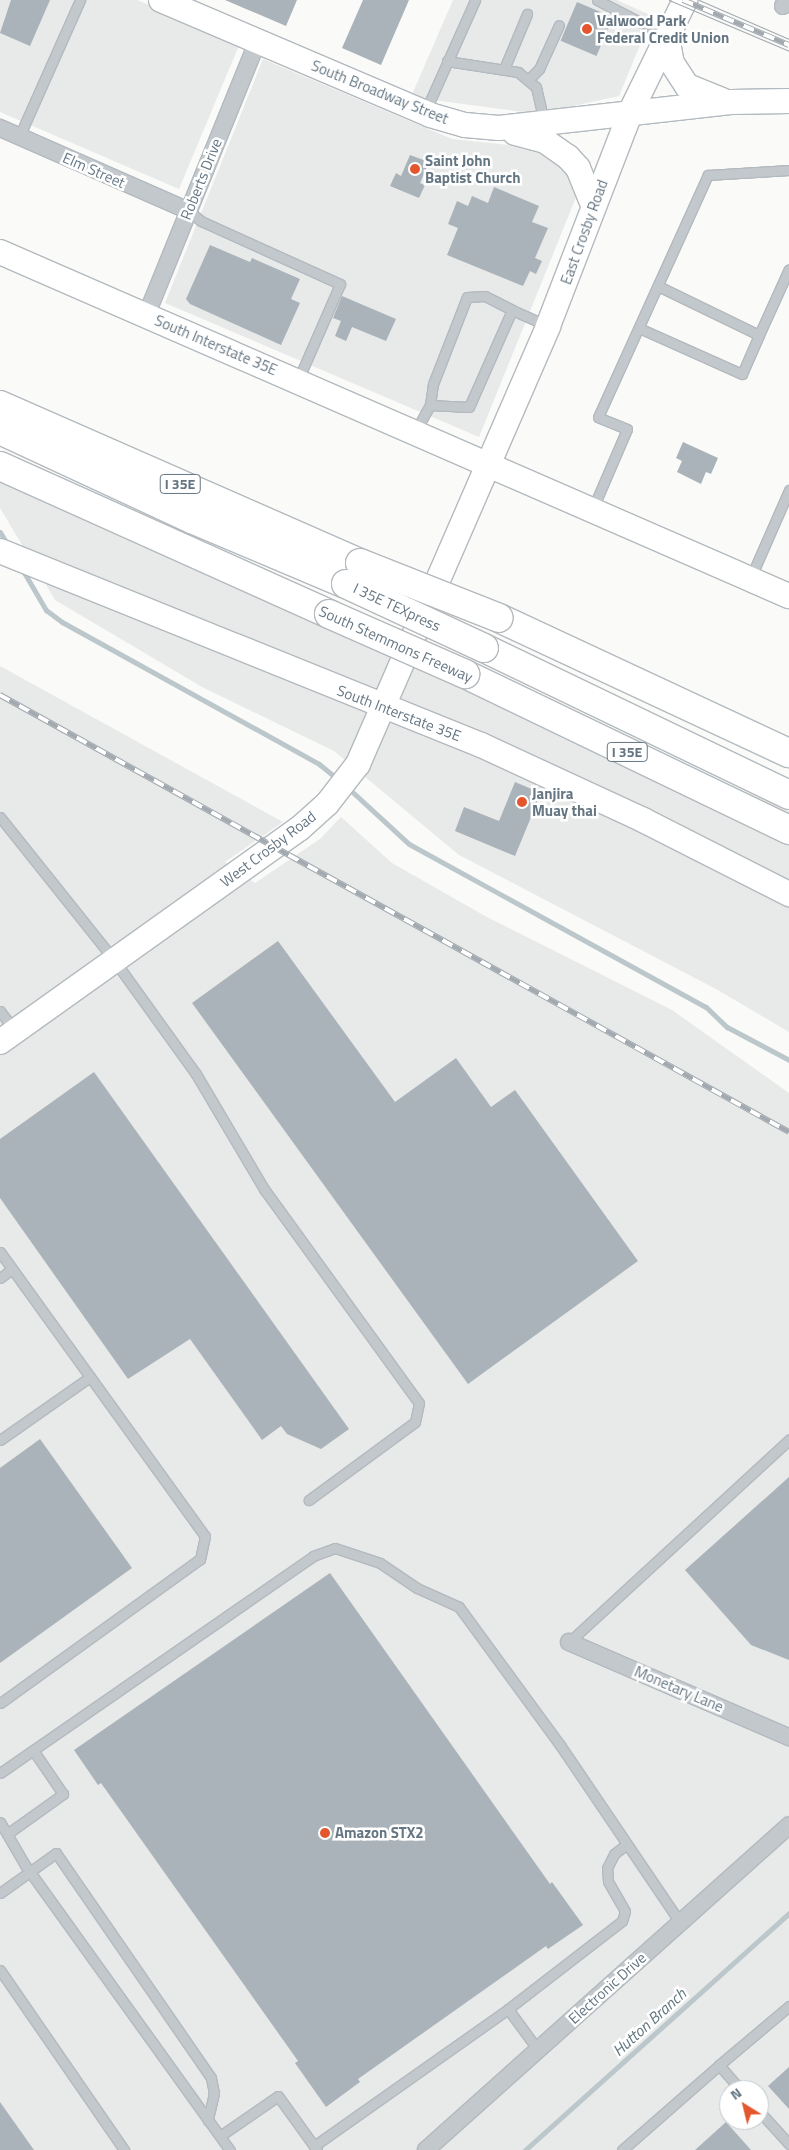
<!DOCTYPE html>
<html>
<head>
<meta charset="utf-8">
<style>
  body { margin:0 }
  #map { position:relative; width:789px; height:2150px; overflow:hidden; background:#fafaf8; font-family:"Titillium Web",sans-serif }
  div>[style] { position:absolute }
  .built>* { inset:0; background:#e8e9e9 }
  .stream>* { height:5px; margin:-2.5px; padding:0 2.5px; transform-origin:2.5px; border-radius:2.5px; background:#bbc7cb }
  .building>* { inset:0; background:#aab3b9; transform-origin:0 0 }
  .roads { filter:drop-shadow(1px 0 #b3babf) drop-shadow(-1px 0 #b3babf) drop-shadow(0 1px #b3babf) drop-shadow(0 -1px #b3babf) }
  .lane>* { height:9px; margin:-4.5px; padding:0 4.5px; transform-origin:4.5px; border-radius:4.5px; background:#c3c8cc }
  .street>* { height:16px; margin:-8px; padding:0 8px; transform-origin:8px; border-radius:8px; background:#c3c8cc }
  .secondary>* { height:24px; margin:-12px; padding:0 12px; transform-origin:12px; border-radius:12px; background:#fff }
  .highway>* { height:28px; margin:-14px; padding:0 14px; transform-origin:14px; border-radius:14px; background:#fff }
  .tram>* { height:1px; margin:-0.5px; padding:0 0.5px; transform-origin:0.5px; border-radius:0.5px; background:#a2aab0 }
  .rail>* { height:5.5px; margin-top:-2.75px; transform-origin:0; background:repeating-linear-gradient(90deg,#fff 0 11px,#a2aab0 0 22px); box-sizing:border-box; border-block:1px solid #a2aab0 }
  .bridges { filter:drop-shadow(1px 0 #b4b9bd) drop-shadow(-1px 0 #b4b9bd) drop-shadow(0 1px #b4b9bd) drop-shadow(0 -1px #b4b9bd) }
  .highway-bridge>* { height:28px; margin:-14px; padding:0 14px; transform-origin:14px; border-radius:14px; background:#fff }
  .dots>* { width:14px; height:14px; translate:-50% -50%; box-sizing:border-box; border:2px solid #fff; border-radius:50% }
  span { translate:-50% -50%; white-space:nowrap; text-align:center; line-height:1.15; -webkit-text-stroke:5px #fff; paint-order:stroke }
  .shield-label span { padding:1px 4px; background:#fff; border:1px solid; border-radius:4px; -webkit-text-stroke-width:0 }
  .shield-label { font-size:14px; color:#657683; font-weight:700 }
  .poi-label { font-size:15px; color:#657683; font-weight:700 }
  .left { translate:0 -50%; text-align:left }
  .street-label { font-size:15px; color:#657683 }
  .water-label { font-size:16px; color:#60757c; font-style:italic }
  .north { position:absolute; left:719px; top:2080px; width:50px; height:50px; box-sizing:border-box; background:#fff; border:1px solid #c1c8cd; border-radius:50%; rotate:324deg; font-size:14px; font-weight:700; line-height:20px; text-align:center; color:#657683 }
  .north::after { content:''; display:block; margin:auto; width:18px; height:22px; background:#e4572e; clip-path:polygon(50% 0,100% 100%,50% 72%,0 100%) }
</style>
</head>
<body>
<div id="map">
  <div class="built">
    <div style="clip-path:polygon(0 0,137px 0,240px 43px,179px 189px,0 112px)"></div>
    <div style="clip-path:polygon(453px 0,617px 0,652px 16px,619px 96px,559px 109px,523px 112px,411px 97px)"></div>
    <div style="clip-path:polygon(263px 59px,452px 139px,509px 145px,563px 160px,577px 195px,479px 437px,165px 303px)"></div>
    <div style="clip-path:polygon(0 460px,789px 811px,789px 1032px,716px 989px,459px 855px,334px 751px,202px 687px,55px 600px,0 508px)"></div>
    <div style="clip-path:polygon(evenodd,0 666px,283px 822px,225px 862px,255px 883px,320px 839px,341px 817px,392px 863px,485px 916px,672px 1010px,789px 1093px,789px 2150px,0 2150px,0 666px,729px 2090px,759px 2090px,759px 2120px,729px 2120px,729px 2090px)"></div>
  </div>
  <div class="stream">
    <div style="left:0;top:532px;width:14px;rotate:60deg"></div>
    <div style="left:22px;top:569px;width:48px;rotate:59.7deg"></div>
    <div style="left:46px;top:610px;width:20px;rotate:37deg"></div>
    <div style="left:62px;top:622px;width:294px;rotate:28.9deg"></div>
    <div style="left:319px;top:764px;width:26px;rotate:39deg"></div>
    <div style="left:347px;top:787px;width:84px;rotate:42.6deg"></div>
    <div style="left:409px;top:844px;width:339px;rotate:28.8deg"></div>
    <div style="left:706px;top:1007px;width:29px;rotate:44deg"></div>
    <div style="left:727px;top:1027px;width:70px;rotate:28deg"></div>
    <div style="left:525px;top:2150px;width:355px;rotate:-41.9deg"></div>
  </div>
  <div class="building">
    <div style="clip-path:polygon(11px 0,50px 0,30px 46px,0 33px)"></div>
    <div style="clip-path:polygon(225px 0,297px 0,286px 26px)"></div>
    <div style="clip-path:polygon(363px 0,409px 0,381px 65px,342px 48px)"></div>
    <div style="left:577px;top:2px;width:39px;height:42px;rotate:23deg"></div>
    <div style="clip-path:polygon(410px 155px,429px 162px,420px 183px,425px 185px,419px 198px,390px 186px,396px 173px,401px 176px)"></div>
    <div style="clip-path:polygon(494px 187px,539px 206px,532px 222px,548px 228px,535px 258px,542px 261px,536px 274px,530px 271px,523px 286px,447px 255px,458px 228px,448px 224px,457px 201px,468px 206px,472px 196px,488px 203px)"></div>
    <div style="clip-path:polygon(210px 245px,250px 262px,252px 258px,300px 279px,291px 299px,300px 303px,281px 345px,190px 304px,186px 299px)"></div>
    <div style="clip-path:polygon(342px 296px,396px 319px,386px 341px,352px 327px,346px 341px,335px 336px,341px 321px,333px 318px)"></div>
    <div style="clip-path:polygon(683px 442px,718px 458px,711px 474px,706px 472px,701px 484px,677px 472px,682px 461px,676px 458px)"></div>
    <div style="clip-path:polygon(515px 782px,541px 793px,515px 856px,455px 831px,464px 807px,499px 821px)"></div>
    <div style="clip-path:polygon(278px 941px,395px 1102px,456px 1058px,491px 1107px,515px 1090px,638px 1261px,468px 1384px,192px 1003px)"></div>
    <div style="clip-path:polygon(94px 1072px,349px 1429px,321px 1449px,287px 1434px,281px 1426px,262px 1440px,190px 1339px,128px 1379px,0 1198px,0 1139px)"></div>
    <div style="clip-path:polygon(40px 1439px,132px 1568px,0 1663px,0 1468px)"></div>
    <div style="clip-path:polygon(789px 1477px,789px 1660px,751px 1645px,685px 1570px)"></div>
    <div style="clip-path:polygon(330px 1573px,550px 1884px,552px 1882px,583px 1925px,548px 1949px,546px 1946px,358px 2079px,360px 2082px,326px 2107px,295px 2063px,298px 2061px,101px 1783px,98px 1785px,74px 1750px)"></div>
    <div style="clip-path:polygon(789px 2067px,789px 2109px,768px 2086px)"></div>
    <div style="clip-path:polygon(0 2102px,34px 2150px,0 2150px)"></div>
    <div style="clip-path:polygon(726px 2122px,751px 2150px,695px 2150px)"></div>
  </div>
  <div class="roads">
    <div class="lane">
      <div style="left:597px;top:0;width:79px;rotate:27.2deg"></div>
      <div style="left:447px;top:61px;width:72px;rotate:8.8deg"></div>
      <div style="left:518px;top:72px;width:23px;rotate:40deg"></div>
      <div style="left:536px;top:87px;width:37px;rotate:77deg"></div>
      <div style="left:504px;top:69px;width:60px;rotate:-67.3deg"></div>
      <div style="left:528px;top:80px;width:16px;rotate:-45deg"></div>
      <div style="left:539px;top:69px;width:48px;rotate:-65.6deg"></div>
      <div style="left:425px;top:112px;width:123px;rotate:-65.9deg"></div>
      <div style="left:19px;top:137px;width:150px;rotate:-66deg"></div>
      <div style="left:189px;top:211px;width:16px;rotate:40deg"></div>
      <div style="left:201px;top:221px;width:153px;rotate:24.4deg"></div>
      <div style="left:340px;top:284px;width:105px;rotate:113.6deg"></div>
      <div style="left:512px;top:310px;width:39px;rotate:24deg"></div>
      <div style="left:639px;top:328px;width:113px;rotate:24.1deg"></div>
      <div style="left:742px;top:374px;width:43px;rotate:-66.4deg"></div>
      <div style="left:759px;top:335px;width:112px;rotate:-154.1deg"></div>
      <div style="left:759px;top:335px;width:72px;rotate:-65.6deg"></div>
      <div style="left:415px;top:432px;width:31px;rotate:-61deg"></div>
      <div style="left:430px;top:405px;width:21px;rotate:-82deg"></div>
      <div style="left:433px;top:384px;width:93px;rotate:-68.7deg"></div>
      <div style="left:467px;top:297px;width:18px;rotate:-3deg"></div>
      <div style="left:485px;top:296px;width:30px;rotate:27deg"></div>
      <div style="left:512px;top:310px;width:106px;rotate:113.9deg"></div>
      <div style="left:469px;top:407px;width:39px;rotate:-177deg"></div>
      <div style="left:593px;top:508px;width:86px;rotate:-66.7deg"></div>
      <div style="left:627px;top:429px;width:31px;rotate:-158deg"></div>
      <div style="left:598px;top:417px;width:266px;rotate:-65.6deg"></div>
      <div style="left:708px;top:175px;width:81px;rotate:-3.5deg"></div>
      <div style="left:750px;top:579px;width:97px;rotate:-66.3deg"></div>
      <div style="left:0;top:817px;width:183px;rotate:51.4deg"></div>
      <div style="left:114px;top:960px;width:140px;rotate:54.3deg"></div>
      <div style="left:196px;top:1074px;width:134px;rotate:59.4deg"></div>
      <div style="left:264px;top:1189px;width:264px;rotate:54.1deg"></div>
      <div style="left:419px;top:1403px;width:19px;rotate:102deg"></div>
      <div style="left:415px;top:1422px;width:132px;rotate:143.7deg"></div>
      <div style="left:0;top:1011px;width:25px;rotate:53deg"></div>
      <div style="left:0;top:1252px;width:350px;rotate:54.2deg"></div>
      <div style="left:205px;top:1536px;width:24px;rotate:102deg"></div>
      <div style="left:200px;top:1559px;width:246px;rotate:144.2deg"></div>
      <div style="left:0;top:1278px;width:15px;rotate:-37deg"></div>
      <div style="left:0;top:1440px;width:110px;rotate:-35deg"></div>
      <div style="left:569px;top:1642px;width:299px;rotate:-42.6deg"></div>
      <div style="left:0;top:1773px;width:381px;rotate:-34.7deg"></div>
      <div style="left:313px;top:1556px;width:23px;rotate:-20deg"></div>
      <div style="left:335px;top:1548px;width:47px;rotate:18.4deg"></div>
      <div style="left:380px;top:1563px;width:45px;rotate:34deg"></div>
      <div style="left:417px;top:1588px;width:46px;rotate:24.3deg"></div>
      <div style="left:459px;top:1607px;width:171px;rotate:53.8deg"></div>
      <div style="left:560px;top:1745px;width:214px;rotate:55.9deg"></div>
      <div style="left:0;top:1822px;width:50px;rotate:59.8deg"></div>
      <div style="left:25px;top:1865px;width:351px;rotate:54.3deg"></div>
      <div style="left:7px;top:1834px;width:69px;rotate:-35.5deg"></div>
      <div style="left:63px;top:1794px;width:53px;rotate:-124.3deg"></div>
      <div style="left:0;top:1893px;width:69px;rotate:-35.5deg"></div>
      <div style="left:56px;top:1853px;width:273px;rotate:55.4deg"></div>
      <div style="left:211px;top:2078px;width:15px;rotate:79deg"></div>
      <div style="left:214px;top:2093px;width:28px;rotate:103deg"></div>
      <div style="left:0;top:1970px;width:219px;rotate:55.4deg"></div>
      <div style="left:508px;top:2009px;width:144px;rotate:-37.7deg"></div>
      <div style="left:622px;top:1921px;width:10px;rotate:-73deg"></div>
      <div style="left:625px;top:1911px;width:34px;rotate:-120deg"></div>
      <div style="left:608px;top:1881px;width:13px;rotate:-94deg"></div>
      <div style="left:607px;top:1868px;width:16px;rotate:-63deg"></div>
      <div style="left:614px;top:1854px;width:16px;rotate:-38deg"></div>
      <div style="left:719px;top:2065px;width:92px;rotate:-40.1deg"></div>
      <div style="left:759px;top:2111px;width:45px;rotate:47.7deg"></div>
      <div style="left:220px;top:2136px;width:70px;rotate:-34.6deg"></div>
      <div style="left:278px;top:2096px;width:67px;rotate:54.2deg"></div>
      <div style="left:314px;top:2146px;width:237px;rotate:-35.2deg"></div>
      <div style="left:508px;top:2009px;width:51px;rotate:53.8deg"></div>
      <div style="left:622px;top:2150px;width:129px;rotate:-41.2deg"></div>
      <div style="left:719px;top:2065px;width:33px;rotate:49deg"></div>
    </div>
    <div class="street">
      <div style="left:783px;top:6px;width:7px;rotate:-63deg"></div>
      <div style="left:0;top:128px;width:206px;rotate:23.7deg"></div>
      <div style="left:146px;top:316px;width:296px;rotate:-67.9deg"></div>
      <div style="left:569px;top:1642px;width:240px;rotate:23.4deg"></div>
      <div style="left:426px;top:2150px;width:487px;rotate:-41.8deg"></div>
    </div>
    <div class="secondary">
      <div style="left:161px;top:0;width:293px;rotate:23.1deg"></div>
      <div style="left:430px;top:115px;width:36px;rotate:16deg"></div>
      <div style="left:465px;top:125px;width:34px;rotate:5deg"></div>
      <div style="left:499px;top:128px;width:233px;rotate:-6.4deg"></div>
      <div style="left:731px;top:102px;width:58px;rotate:-1deg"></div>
      <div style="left:667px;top:36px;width:27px;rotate:80deg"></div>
      <div style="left:672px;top:63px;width:27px;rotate:57deg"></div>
      <div style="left:687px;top:86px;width:38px;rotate:22deg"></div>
      <div style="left:515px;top:133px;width:31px;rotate:15deg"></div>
      <div style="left:545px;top:141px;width:28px;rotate:35deg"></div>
      <div style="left:568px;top:157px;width:15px;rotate:48deg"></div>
      <div style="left:578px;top:168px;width:40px;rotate:68deg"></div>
      <div style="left:0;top:252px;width:861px;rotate:23.56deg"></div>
      <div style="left:0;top:551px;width:519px;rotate:21.97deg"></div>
      <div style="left:481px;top:745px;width:179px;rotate:24.8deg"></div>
      <div style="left:643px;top:820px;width:164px;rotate:26.9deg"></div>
      <div style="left:0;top:1042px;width:367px;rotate:-35.5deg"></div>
      <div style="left:299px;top:829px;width:38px;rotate:-42deg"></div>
      <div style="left:327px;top:804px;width:51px;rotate:-52.2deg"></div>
      <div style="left:358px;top:764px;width:477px;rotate:-66.5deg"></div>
      <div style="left:548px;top:326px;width:228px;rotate:-68.9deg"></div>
      <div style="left:630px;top:113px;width:126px;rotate:-64deg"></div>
    </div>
    <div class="highway">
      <div style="left:0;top:405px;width:393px;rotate:23.7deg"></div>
      <div style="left:0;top:430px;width:212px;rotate:24.9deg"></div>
      <div style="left:192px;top:519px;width:167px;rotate:22.9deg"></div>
      <div style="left:0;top:466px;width:361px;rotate:24.2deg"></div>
      <div style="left:499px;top:618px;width:320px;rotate:25deg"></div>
      <div style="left:484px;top:648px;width:339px;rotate:25.7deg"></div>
      <div style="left:465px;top:674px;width:360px;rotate:25.7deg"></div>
    </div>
  </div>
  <div class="tram">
    <div style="left:669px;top:0;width:130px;rotate:23deg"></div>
    <div style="left:699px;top:0;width:98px;rotate:23.4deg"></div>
  </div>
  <div class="rail">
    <div style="left:683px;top:0;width:115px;rotate:23deg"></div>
    <div style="left:0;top:695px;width:902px;rotate:28.98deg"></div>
  </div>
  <div class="bridges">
    <div class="highway-bridge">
      <div style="left:360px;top:563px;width:149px;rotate:21.6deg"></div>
      <div style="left:346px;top:584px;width:152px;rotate:24.9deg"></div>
      <div style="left:329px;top:614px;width:149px;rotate:23.8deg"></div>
    </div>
  </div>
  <div class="dots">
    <div style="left:587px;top:29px;background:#e4572e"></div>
    <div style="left:415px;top:169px;background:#e4572e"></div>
    <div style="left:522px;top:802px;background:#e4572e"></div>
    <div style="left:325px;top:1833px;background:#e4572e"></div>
  </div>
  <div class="shield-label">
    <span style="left:180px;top:484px">I 35E</span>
    <span style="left:627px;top:752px">I 35E</span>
  </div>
  <div class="poi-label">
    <span class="left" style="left:597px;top:29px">Valwood Park<br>Federal Credit Union</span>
    <span class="left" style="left:425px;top:169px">Saint John<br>Baptist Church</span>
    <span class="left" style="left:532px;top:802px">Janjira<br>Muay thai</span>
    <span class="left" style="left:335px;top:1833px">Amazon STX2</span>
  </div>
  <div class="street-label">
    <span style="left:380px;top:92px;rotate:22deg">South Broadway Street</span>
    <span style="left:94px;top:170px;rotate:24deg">Elm Street</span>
    <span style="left:201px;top:179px;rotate:-68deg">Roberts Drive</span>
    <span style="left:584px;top:232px;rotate:-70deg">East Crosby Road</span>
    <span style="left:216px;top:345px;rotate:23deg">South Interstate 35E</span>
    <span style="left:397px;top:607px;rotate:25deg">I 35E TEXpress</span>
    <span style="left:396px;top:644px;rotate:24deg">South Stemmons Freeway</span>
    <span style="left:399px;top:713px;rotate:21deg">South Interstate 35E</span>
    <span style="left:268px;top:849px;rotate:-37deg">West Crosby Road</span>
    <span style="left:679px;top:1689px;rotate:23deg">Monetary Lane</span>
    <span style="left:607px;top:1988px;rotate:-42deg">Electronic Drive</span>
  </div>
  <div class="water-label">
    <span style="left:649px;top:2022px;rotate:-42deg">Hutton Branch</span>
  </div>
  <div class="north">N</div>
</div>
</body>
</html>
